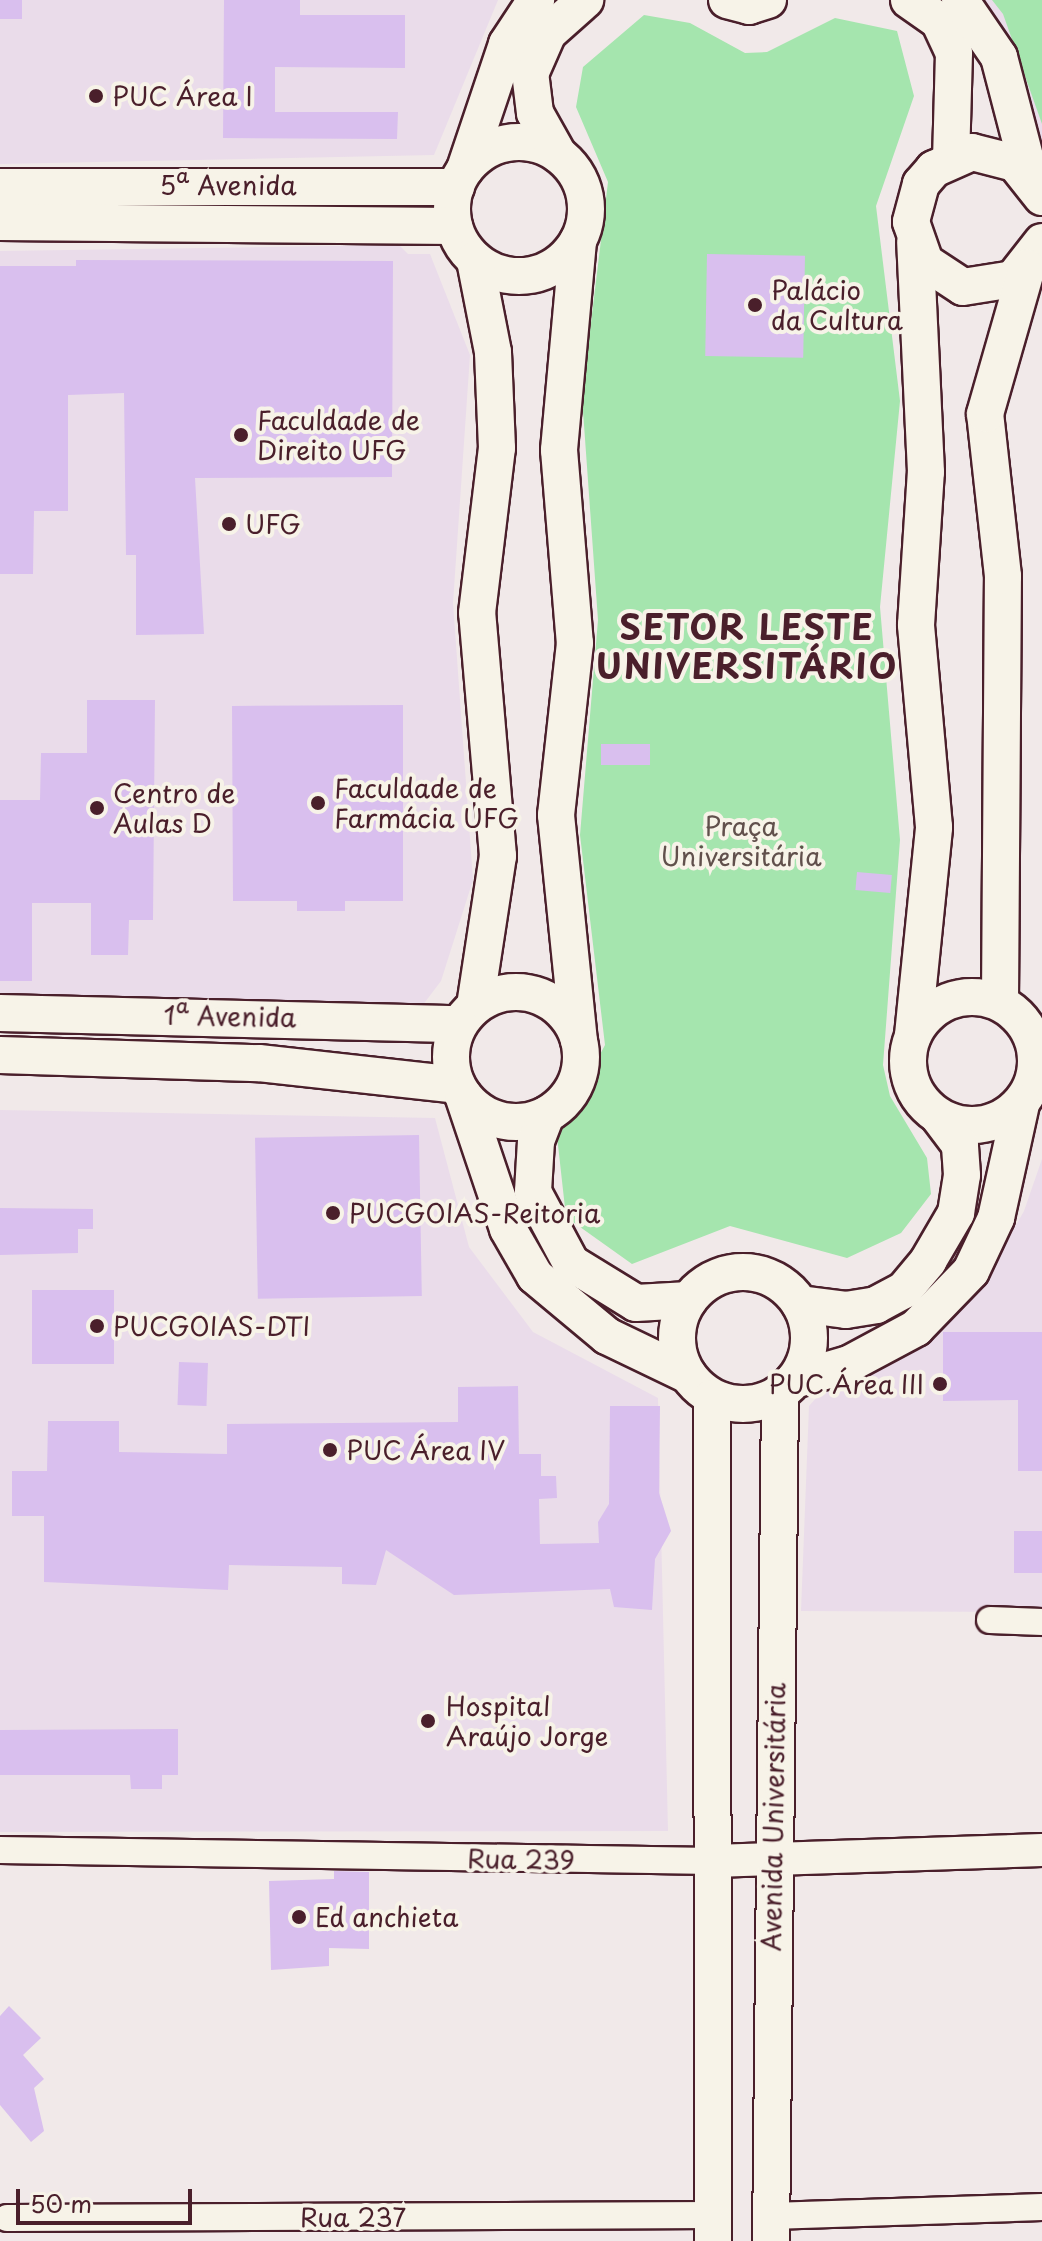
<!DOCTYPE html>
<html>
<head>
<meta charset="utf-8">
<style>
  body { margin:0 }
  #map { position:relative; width:1042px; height:2241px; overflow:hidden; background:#f1e9e9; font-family:"Playpen Sans",sans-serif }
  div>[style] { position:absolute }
  .built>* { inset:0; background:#eadcea }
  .green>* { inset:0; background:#a5e5ae }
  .building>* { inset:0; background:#d9bfee; transform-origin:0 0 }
  .roads { filter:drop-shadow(2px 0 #4a1f2b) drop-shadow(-2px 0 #4a1f2b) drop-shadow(0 2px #4a1f2b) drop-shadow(0 -2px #4a1f2b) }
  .minor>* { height:26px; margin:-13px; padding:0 13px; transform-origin:13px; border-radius:13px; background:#f7f3e8 }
  .tertiary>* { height:32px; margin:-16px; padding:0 16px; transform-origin:16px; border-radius:16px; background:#f7f3e8 }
  .secondary>* { height:36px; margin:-18px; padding:0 18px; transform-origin:18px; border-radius:18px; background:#f7f3e8 }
  .secondary>.ring { margin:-18px; padding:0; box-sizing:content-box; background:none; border:36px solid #f7f3e8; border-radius:50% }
  .dots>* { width:22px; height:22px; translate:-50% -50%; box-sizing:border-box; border:4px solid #f7f3e8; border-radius:50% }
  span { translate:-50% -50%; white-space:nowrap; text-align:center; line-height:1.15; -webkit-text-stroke:8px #f7f3e8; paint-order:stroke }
  .poi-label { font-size:26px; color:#4a1f2b }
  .left { translate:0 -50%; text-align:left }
  .right { translate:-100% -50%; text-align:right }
  .street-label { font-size:26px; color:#4a1f2b }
  .park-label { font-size:26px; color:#61504c }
  .district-label { font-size:34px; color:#4a1f2b; font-weight:700; letter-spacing:2px }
  .scale { position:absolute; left:16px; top:2189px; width:176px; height:36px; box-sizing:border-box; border:4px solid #4a1f2b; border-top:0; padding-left:10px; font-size:24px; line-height:28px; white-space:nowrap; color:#4a1f2b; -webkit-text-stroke:6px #f7f3e8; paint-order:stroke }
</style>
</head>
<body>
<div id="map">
  <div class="built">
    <div style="clip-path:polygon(0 0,498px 0,434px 155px,0 164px)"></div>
    <div style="clip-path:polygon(979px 0,1042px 0,1042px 141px,997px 21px)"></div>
    <div style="clip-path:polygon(399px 245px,408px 254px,430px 254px,470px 355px,453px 603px,473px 880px,441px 981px,419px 1010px,0 1004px,0 251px)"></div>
    <div style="clip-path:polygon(0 1110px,435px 1118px,469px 1247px,533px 1332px,658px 1398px,668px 1831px,0 1832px)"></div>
    <div style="clip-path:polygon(1042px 1159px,1042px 1612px,801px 1611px,809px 1406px,827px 1386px,898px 1361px,948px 1320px,994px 1264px,1024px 1211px)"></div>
  </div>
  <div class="green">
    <div style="clip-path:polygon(992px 0,1042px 0,1042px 124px,1003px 14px)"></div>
    <div style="clip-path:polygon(644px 15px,690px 23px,745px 53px,767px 52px,835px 18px,897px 31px,914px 96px,876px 206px,900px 401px,880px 607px,900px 840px,883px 1065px,890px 1096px,927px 1158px,931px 1194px,901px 1233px,847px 1258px,730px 1226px,632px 1264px,566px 1217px,557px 1136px,605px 1045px,580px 835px,598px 620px,582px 397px,608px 182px,576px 107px,583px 67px)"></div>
  </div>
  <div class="building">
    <div style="left:0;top:0;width:22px;height:19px"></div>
    <div style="clip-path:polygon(224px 0,300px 0,300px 15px,405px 15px,405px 68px,275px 67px,275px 112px,398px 112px,397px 139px,223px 138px)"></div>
    <div style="left:707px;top:254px;width:98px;height:102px;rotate:1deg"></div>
    <div style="clip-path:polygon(76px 260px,393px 261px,392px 477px,195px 478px,204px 634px,136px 635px,136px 555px,126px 555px,124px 393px,68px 395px,68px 511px,34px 511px,33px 574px,0 574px,0 266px,76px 266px)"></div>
    <div style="clip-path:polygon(87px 700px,155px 700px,153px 920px,129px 920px,128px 955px,91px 955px,91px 903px,32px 903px,32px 981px,0 981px,0 800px,40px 800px,41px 753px,87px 753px)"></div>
    <div style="clip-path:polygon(403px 705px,403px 901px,345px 901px,345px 911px,297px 911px,297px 901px,233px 901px,232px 706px)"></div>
    <div style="left:650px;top:744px;width:21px;height:49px;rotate:90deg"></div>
    <div style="left:857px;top:872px;width:35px;height:18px;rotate:5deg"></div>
    <div style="left:419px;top:1135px;width:161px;height:164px;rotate:89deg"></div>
    <div style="clip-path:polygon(0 1208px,93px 1209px,93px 1229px,78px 1229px,78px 1253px,0 1255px)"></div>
    <div style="left:32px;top:1290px;width:82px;height:74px"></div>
    <div style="clip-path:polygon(943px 1332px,1042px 1332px,1042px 1471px,1018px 1471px,1018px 1400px,943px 1401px)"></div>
    <div style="left:179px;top:1362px;width:29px;height:43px;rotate:2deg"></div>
    <div style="clip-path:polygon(518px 1386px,519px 1454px,541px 1454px,541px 1476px,556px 1476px,557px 1498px,539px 1499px,540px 1544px,599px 1543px,598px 1522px,609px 1504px,610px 1406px,660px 1406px,659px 1493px,671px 1531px,655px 1559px,652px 1610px,614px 1607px,610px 1589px,454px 1595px,386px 1550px,376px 1585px,342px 1584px,342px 1567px,229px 1565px,228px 1590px,44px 1582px,44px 1516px,12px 1516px,12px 1471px,47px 1471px,48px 1421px,119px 1421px,119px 1452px,227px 1454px,227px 1424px,458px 1422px,458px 1387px)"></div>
    <div style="left:1014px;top:1531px;width:28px;height:42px"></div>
    <div style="clip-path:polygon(178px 1729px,178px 1775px,162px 1775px,162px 1789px,131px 1789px,130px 1775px,0 1775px,0 1730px)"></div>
    <div style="clip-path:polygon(334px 1871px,369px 1872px,369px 1949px,329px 1948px,329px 1966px,271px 1970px,269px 1881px,334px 1879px)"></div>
    <div style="clip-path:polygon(9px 2006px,41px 2038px,23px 2055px,44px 2079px,34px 2088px,44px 2131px,31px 2142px,0 2105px,0 2016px)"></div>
  </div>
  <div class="roads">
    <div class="minor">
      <div style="left:990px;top:1620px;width:52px;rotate:2.2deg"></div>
      <div style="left:0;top:1850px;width:713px;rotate:0.88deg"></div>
      <div style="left:771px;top:2216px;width:271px;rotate:-1.9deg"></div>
      <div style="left:7px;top:2218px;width:706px;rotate:-0.24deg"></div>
    </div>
    <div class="tertiary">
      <div style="left:713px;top:1861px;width:329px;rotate:-1.9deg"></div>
    </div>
    <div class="secondary">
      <div style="left:727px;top:0;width:23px;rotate:15deg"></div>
      <div style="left:749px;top:6px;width:20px;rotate:-18deg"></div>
      <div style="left:909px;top:0;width:37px;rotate:35deg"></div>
      <div style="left:939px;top:21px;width:35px;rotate:65deg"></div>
      <div style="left:954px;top:53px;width:105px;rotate:91.6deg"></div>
      <div style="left:960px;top:0;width:69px;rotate:55.6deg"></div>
      <div style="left:999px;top:57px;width:123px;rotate:75.4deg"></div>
      <div class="ring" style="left:452px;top:142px;width:98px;height:98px"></div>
      <div style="left:558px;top:154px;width:47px;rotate:-119.3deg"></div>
      <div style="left:535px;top:113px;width:39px;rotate:-97deg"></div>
      <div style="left:530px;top:74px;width:45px;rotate:-66.3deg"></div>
      <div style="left:548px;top:33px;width:50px;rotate:-41.7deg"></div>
      <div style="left:465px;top:169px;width:132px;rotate:-71.4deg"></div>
      <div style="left:507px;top:44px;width:53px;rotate:-56.6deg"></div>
      <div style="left:0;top:187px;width:456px"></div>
      <div style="left:1042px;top:197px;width:43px;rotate:-128.5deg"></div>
      <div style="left:1015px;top:163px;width:44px;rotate:-165.7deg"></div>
      <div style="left:972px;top:152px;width:42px;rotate:155.9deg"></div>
      <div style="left:934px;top:169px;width:20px;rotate:131deg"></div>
      <div style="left:921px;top:184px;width:39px;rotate:105deg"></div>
      <div style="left:911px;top:222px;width:42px;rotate:70.7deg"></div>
      <div style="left:925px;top:262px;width:45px;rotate:33.3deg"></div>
      <div style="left:963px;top:287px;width:51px;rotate:-9.1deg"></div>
      <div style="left:1013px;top:279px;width:47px;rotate:-51.9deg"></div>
      <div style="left:0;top:222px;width:454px;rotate:0.5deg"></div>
      <div style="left:578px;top:241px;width:210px;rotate:95.2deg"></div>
      <div style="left:559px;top:450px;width:194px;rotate:85.3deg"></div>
      <div style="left:575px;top:643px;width:173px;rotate:96.3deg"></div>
      <div style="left:556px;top:815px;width:226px;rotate:84.2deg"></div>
      <div class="ring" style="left:451px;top:992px;width:94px;height:94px"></div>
      <div class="ring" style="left:908px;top:997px;width:92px;height:92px"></div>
      <div style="left:1000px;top:1000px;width:424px;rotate:-89.6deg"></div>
      <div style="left:1003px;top:576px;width:163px;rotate:-96.3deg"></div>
      <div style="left:985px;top:414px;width:152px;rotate:-74deg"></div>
      <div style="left:475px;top:1006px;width:152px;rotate:-81.3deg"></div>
      <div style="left:498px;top:856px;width:244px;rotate:-94.9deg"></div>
      <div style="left:477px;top:613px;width:166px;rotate:-83.1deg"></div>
      <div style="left:497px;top:448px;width:96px;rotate:-92.4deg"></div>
      <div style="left:493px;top:352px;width:94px;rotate:-101.1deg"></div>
      <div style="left:0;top:1013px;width:459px;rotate:1.4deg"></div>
      <div style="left:913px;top:1035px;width:209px;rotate:-84.2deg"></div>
      <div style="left:934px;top:827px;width:203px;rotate:-95.1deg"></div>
      <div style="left:916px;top:625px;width:153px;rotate:-86.3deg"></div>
      <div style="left:926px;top:472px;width:230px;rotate:-92.7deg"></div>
      <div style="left:0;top:1055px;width:259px;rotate:1.8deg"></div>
      <div style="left:259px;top:1063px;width:199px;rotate:6.3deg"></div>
      <div style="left:463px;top:1095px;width:141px;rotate:71.4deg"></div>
      <div style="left:508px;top:1229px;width:54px;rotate:60.1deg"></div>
      <div style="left:535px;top:1276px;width:94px;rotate:39.8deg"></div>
      <div style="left:607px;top:1336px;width:90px;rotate:25.7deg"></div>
      <div style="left:546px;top:1115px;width:28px;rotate:111deg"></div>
      <div style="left:536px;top:1141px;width:51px;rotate:93.4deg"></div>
      <div style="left:533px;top:1192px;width:81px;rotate:61.8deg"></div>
      <div style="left:571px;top:1263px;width:76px;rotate:31.6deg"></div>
      <div style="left:636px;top:1303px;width:53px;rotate:-3.2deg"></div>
      <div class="ring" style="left:677px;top:1272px;width:96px;height:96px"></div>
      <div style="left:800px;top:1304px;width:46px;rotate:7.4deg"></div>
      <div style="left:846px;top:1310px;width:30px;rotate:-9deg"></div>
      <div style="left:876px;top:1305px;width:32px;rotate:-28deg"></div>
      <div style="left:904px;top:1290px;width:38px;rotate:-50deg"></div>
      <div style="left:928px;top:1261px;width:56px;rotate:-59.7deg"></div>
      <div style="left:956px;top:1213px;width:38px;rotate:-81deg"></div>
      <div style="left:962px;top:1175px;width:30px;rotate:-94deg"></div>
      <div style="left:960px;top:1145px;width:36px;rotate:-127deg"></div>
      <div style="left:794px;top:1380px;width:57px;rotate:-16.2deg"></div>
      <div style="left:849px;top:1364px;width:76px;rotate:-28.2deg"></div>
      <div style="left:916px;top:1328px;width:79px;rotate:-46deg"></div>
      <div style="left:971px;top:1271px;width:59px;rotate:-64.7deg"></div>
      <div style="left:996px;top:1218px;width:117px;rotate:-77.6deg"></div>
      <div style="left:712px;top:1398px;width:843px;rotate:89.93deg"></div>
      <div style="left:771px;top:2241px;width:848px;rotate:-89.39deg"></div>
    </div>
  </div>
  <div class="dots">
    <div style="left:96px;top:96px;background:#4a1f2b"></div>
    <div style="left:755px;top:305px;background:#4a1f2b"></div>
    <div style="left:241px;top:435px;background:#4a1f2b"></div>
    <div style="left:229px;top:524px;background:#4a1f2b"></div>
    <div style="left:318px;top:803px;background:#4a1f2b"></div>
    <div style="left:97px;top:808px;background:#4a1f2b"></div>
    <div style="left:333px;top:1213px;background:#4a1f2b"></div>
    <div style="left:97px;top:1326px;background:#4a1f2b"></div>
    <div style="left:940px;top:1384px;background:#4a1f2b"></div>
    <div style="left:330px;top:1450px;background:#4a1f2b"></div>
    <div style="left:428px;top:1721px;background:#4a1f2b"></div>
    <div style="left:299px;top:1917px;background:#4a1f2b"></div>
  </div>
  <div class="poi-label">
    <span class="left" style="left:112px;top:96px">PUC Área I</span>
    <span class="left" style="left:771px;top:305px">Palácio<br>da Cultura</span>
    <span class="left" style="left:257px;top:435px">Faculdade de<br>Direito UFG</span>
    <span class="left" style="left:245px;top:524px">UFG</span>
    <span class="left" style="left:334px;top:803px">Faculdade de<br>Farmácia UFG</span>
    <span class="left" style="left:113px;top:808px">Centro de<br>Aulas D</span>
    <span class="left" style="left:349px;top:1213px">PUCGOIAS-Reitoria</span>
    <span class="left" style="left:113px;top:1326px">PUCGOIAS-DTI</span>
    <span class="right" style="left:924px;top:1384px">PUC Área III</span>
    <span class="left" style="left:346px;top:1450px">PUC Área IV</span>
    <span class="left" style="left:446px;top:1721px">Hospital<br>Araújo Jorge</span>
    <span class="left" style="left:315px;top:1917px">Ed anchieta</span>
  </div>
  <div class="street-label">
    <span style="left:228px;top:185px">5ª Avenida</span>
    <span style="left:230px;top:1016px;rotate:1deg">1ª Avenida</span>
    <span style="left:773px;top:1817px;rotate:-89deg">Avenida Universitária</span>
    <span style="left:521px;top:1859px;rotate:1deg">Rua 239</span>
    <span style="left:353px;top:2217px">Rua 237</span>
  </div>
  <div class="park-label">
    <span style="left:741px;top:841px">Praça<br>Universitária</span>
  </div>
  <div class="district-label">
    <span style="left:747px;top:646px">SETOR LESTE<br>UNIVERSITÁRIO</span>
  </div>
  <div class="scale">50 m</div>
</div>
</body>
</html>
